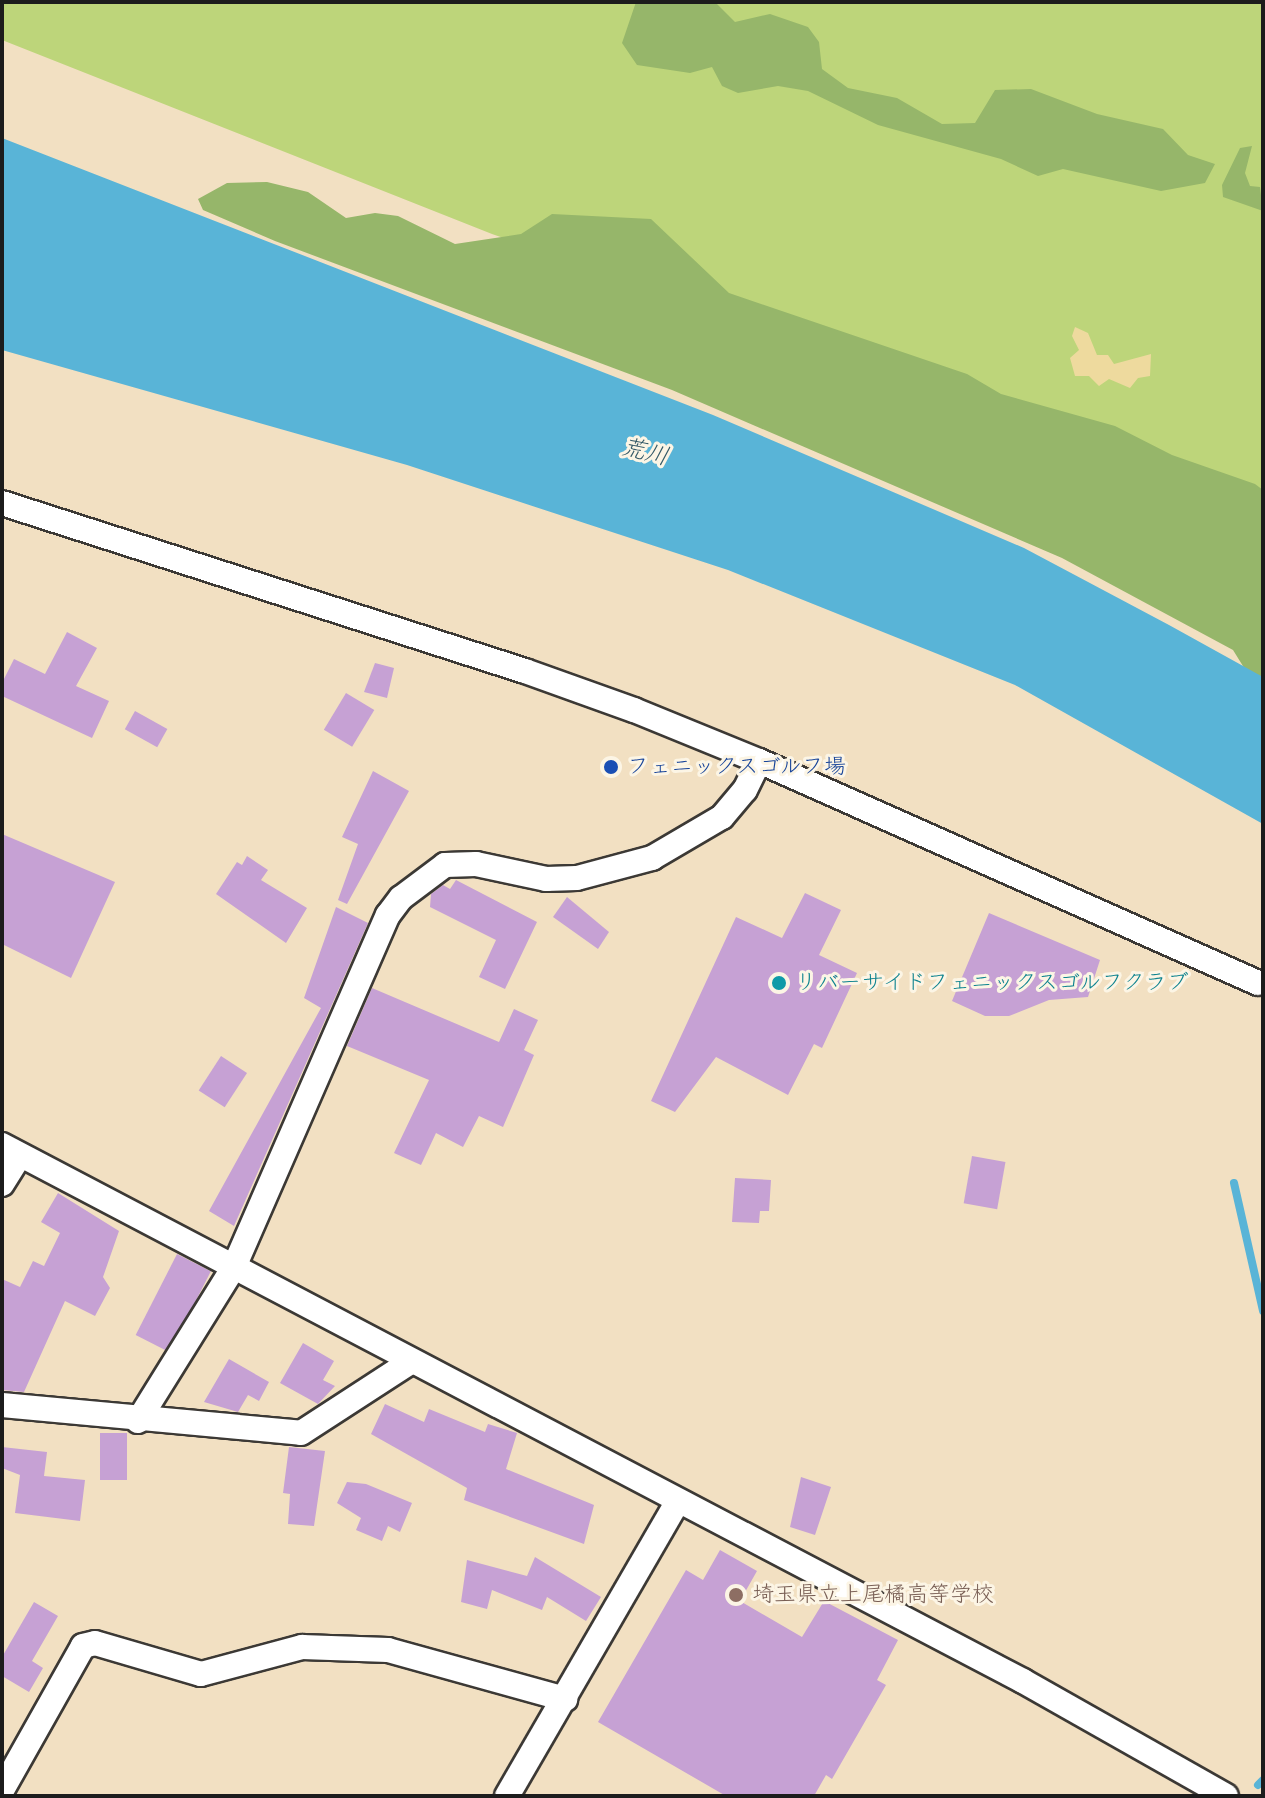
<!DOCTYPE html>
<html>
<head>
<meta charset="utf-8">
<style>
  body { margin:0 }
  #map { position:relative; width:1265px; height:1798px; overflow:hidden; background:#f2e0c2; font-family:"Balsamiq Sans","Klee One",sans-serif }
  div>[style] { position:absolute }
  .green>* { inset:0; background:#bdd57a }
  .forest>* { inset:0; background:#96b66a }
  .sand>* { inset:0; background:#eeda9e }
  .water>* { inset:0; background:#59b4d7 }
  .stream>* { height:8px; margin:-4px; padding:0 4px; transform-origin:4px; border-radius:4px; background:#59b4d7 }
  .building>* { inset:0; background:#c6a1d4; transform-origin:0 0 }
  .roads { filter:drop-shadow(2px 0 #3c3935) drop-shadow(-2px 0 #3c3935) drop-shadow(0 2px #3c3935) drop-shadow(0 -2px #3c3935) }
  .minor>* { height:24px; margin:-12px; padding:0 12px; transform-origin:12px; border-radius:12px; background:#fff }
  .dots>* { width:22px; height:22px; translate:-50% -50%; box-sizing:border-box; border:4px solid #fcf5e5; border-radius:50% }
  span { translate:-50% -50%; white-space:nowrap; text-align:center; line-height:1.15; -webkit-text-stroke:6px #fcf5e5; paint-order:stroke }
  .transit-label { font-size:22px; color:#164399 }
  .left { translate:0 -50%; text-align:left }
  .culture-label { font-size:22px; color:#0d838f }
  .education-label { font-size:22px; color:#785e54 }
  .water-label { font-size:24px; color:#345967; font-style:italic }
  .frame { position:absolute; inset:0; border:4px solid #1c1c1c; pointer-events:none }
</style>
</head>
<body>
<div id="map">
  <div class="green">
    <div style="clip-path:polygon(2px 2px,1263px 2px,1263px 533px,785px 334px,492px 234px,2px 40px)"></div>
  </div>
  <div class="forest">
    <div style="clip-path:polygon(636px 2px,715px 2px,735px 22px,770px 14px,808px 27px,819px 42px,822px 69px,848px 88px,897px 98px,942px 124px,975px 123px,995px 90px,1031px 89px,1097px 114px,1163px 129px,1188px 155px,1215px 164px,1205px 183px,1161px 191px,1063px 169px,1038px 176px,1001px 159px,878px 125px,808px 91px,778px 86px,738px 93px,722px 86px,712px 67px,690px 73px,637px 65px,622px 43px)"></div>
    <div style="clip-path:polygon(1252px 146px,1245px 173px,1250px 186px,1260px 187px,1263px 211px,1223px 197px,1222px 185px,1240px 148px)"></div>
    <div style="clip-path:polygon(267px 182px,308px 192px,346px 218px,375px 213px,398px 216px,455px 244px,521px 234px,552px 214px,651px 219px,729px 293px,967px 374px,1001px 394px,1115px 426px,1172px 455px,1255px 484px,1263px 490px,1263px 686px,1251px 679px,1233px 650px,1062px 558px,672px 390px,275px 241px,203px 210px,198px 199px,227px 183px)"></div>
  </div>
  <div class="sand">
    <div style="clip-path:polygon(1075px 327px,1088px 333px,1097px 355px,1108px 355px,1114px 364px,1151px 354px,1150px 376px,1138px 378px,1130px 388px,1109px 379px,1099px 386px,1089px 376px,1075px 376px,1070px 358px,1079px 350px,1072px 336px)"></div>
  </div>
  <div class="water">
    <div style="clip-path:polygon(2px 138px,713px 415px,1024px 548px,1169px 625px,1263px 677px,1263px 824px,1015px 685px,728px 570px,407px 465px,2px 350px)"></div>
  </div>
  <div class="stream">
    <div style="left:1234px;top:1183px;width:131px;rotate:77.2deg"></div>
    <div style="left:1258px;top:1785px;width:7px;rotate:-45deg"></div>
  </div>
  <div class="building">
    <div style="clip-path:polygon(67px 632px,97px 648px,76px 686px,109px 701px,92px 738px,2px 696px,2px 683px,14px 659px,45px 674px)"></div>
    <div style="clip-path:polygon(375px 663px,394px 668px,387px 698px,364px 692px)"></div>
    <div style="left:346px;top:693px;width:33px;height:43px;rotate:31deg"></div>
    <div style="left:135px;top:711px;width:37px;height:21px;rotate:29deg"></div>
    <div style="clip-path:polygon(373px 771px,409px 791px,347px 904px,338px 900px,358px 844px,342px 837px)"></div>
    <div style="clip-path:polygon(2px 834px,115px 882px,71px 978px,2px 944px)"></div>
    <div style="clip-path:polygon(247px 856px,268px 870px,261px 880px,307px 908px,286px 943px,216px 894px,237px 862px,242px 865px)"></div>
    <div style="clip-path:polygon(456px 880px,537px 922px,505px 989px,479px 977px,496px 940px,430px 907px,431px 894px,443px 885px,450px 889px)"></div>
    <div style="clip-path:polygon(805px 893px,841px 910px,819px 955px,857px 973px,822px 1048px,814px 1044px,788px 1095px,716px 1057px,675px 1112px,651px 1101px,736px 917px,782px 938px)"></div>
    <div style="clip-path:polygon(567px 897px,609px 932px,598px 949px,553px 917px)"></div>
    <div style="clip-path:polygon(336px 907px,368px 923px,234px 1226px,209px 1211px,321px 1008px,304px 998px)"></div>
    <div style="clip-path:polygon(989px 913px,1100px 960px,1088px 997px,1049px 1000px,1009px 1016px,985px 1016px,952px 1001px)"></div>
    <div style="clip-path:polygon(372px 988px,499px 1042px,514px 1009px,538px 1020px,524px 1050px,534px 1055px,503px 1127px,479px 1116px,463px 1147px,436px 1133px,421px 1165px,394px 1153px,429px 1080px,347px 1046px)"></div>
    <div style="left:221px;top:1056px;width:31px;height:41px;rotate:33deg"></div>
    <div style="left:972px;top:1156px;width:34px;height:48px;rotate:10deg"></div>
    <div style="clip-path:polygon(735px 1178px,771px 1180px,769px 1211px,760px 1211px,759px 1223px,732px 1222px)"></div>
    <div style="clip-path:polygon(58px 1193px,119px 1231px,103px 1277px,110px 1288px,95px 1316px,65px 1301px,24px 1392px,2px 1390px,2px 1279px,20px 1287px,33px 1261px,44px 1266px,60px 1233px,41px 1222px)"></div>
    <div style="left:177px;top:1254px;width:38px;height:91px;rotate:27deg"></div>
    <div style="clip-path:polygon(303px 1343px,334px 1361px,323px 1380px,335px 1386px,318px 1404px,280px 1383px)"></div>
    <div style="clip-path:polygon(229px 1359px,269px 1382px,259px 1401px,248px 1395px,238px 1412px,204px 1402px)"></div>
    <div style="clip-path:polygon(385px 1404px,424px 1422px,429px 1409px,485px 1432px,488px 1424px,517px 1433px,506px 1469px,594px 1505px,584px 1544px,464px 1500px,467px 1488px,371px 1434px)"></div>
    <div style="left:100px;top:1433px;width:27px;height:47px"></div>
    <div style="clip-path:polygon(2px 1447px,47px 1452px,44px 1476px,85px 1480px,80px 1521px,15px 1513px,20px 1475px,2px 1468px)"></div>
    <div style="clip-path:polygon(289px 1447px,325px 1451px,314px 1526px,288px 1524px,290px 1494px,283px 1493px)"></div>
    <div style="clip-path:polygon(801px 1477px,831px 1487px,815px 1535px,790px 1527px)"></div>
    <div style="clip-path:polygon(347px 1482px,366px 1484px,412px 1503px,400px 1532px,388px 1526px,382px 1541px,356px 1530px,361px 1518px,337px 1503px)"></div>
    <div style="clip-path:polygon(720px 1550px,757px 1571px,740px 1601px,802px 1637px,824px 1601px,898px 1640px,877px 1680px,886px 1685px,832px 1779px,826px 1775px,814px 1796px,726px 1796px,598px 1722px,686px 1570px,703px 1580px)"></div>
    <div style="clip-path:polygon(535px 1557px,601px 1597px,586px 1621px,547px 1597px,542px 1610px,492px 1590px,487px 1609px,461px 1602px,467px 1560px,527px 1576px)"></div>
    <div style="clip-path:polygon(34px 1602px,58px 1616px,32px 1661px,43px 1668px,29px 1692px,2px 1676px,2px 1657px)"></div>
  </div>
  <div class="roads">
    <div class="minor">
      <div style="left:2px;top:503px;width:549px;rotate:17.81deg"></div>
      <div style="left:525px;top:671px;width:116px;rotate:19.7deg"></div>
      <div style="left:634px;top:710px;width:135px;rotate:22.2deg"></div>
      <div style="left:759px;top:761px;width:546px;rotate:23.98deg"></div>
      <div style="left:2px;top:1145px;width:1153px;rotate:27.7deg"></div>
      <div style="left:1023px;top:1681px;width:233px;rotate:29.5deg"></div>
      <div style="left:2px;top:1184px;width:34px;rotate:-58deg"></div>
      <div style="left:2px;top:1405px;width:300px;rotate:5.3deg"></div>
      <div style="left:301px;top:1433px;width:132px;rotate:-33deg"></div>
      <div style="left:138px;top:1421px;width:181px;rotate:-58.1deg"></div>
      <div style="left:234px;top:1267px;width:384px;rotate:-66.4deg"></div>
      <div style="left:388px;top:915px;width:21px;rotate:-53deg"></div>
      <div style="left:401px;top:898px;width:55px;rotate:-36.9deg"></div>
      <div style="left:445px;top:865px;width:31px;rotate:-2deg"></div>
      <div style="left:476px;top:864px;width:72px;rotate:12.1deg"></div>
      <div style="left:546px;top:879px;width:31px;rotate:-2deg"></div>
      <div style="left:577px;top:878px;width:78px;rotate:-14.9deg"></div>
      <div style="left:652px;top:858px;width:81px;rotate:-30.4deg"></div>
      <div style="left:722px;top:817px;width:35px;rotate:-50deg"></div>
      <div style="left:745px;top:790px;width:32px;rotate:-64deg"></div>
      <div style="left:2px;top:1790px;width:165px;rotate:-60.6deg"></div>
      <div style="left:83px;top:1646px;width:12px;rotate:-14deg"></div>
      <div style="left:95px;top:1643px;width:110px;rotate:16.3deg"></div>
      <div style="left:201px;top:1674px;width:105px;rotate:-15deg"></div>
      <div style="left:302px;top:1647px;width:86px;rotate:2deg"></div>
      <div style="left:388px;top:1650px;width:184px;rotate:15.5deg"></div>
      <div style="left:507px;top:1796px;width:341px;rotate:-59.9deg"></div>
    </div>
  </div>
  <div class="dots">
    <div style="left:611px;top:767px;background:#1a4fb4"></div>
    <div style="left:779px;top:983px;background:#0f9aa8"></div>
    <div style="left:736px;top:1595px;background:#8d6e63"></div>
  </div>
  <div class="transit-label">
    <span class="left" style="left:627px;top:767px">フェニックスゴルフ場</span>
  </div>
  <div class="culture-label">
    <span class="left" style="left:795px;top:983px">リバーサイドフェニックスゴルフクラブ</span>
  </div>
  <div class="education-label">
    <span class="left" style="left:752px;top:1595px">埼玉県立上尾橘高等学校</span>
  </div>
  <div class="water-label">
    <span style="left:645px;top:452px;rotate:14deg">荒川</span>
  </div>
  <div class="frame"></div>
</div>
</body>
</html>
